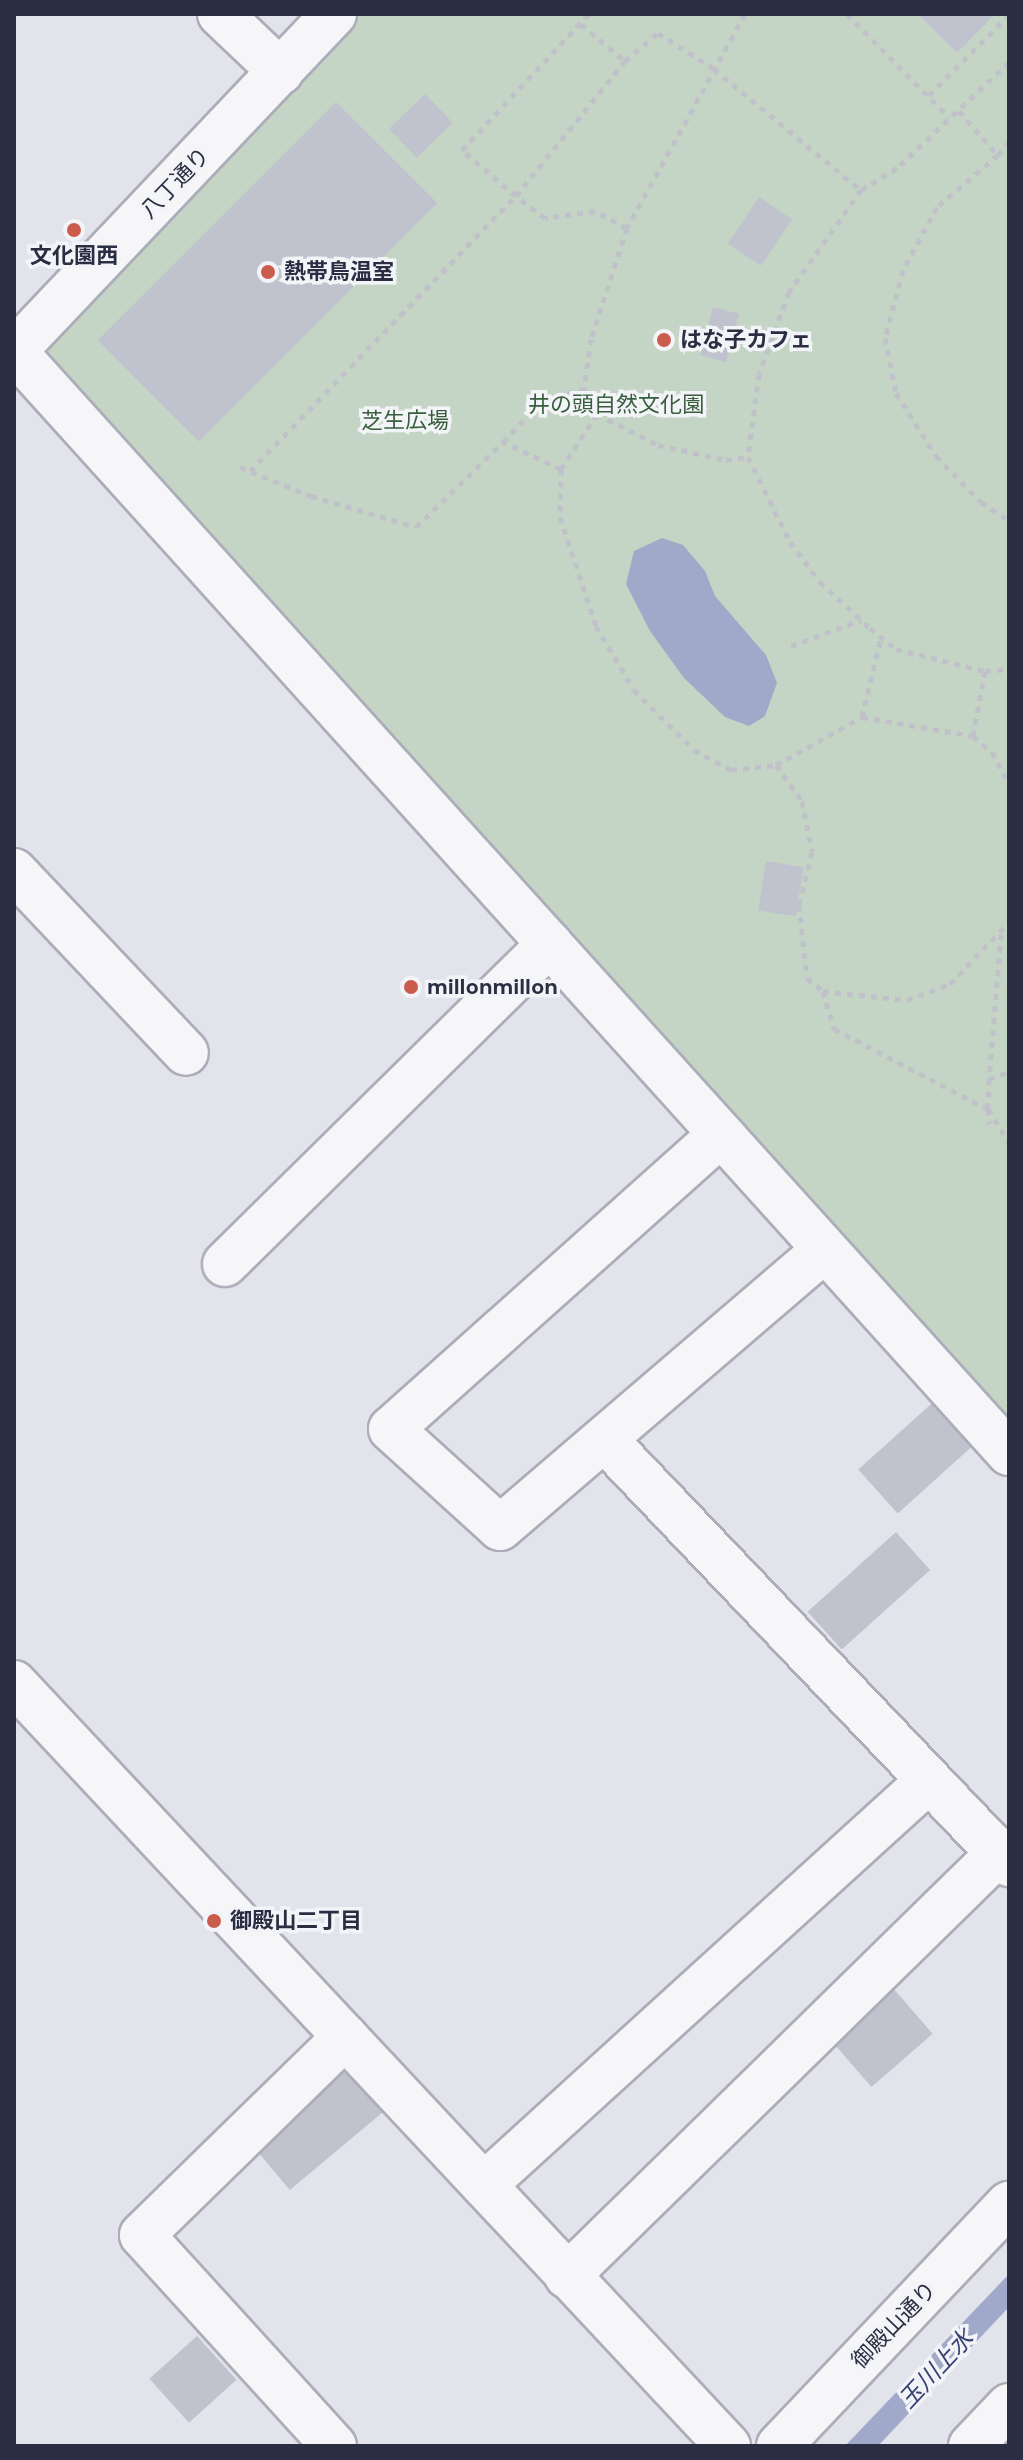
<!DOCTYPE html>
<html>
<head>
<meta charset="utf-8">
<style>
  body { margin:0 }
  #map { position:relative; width:1023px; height:2460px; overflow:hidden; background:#e3e4eb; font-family:"DM Sans","Noto Sans JP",sans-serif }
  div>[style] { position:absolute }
  .green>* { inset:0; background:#c4d4c5 }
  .water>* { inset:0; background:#a0a9c9 }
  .building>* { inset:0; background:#c0c2cd; transform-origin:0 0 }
  .path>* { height:5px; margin-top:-2.5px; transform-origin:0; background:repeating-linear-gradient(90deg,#c1c2c9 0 6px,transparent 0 12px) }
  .roads { filter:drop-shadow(2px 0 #acadb8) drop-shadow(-2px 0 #acadb8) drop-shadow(0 2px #acadb8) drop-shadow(0 -2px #acadb8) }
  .minor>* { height:44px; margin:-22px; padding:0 22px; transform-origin:22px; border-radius:22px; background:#f6f6f9 }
  .dots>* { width:22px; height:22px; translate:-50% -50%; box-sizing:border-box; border:4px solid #f3f4f8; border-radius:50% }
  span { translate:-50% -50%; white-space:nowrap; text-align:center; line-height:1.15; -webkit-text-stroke:7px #f3f4f8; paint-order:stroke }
  .street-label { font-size:22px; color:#2b2e42 }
  .poi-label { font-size:22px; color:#2b2e42; font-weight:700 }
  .left { translate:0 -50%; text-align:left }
  .park-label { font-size:22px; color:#395e3c }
  .water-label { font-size:24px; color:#374275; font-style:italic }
  .frame { position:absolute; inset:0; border:16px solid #2b2e42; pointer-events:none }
</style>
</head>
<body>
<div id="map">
  <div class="green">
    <div style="clip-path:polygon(347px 14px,1009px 14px,1009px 1420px,39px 354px)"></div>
  </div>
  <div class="water">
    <div style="clip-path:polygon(662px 538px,683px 545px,705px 571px,715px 596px,766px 655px,777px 683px,765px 716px,749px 726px,725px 717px,684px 678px,650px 631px,626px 584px,634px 551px)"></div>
    <div style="clip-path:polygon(1009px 2274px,1009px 2307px,878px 2446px,845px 2446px)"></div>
  </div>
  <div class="building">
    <div style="clip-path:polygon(918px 14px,995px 14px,957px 53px)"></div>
    <div style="left:425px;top:94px;width:40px;height:50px;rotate:46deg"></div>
    <div style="left:336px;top:102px;width:143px;height:337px;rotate:45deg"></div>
    <div style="left:759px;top:197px;width:40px;height:56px;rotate:34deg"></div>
    <div style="left:713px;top:307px;width:27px;height:50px;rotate:15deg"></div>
    <div style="left:766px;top:861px;width:38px;height:50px;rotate:9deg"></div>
    <div style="left:940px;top:1396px;width:59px;height:110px;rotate:48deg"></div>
    <div style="left:896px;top:1532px;width:51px;height:119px;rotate:48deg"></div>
    <div style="left:892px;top:1987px;width:62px;height:81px;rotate:49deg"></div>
    <div style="left:351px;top:2067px;width:55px;height:126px;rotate:50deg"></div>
    <div style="left:197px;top:2336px;width:59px;height:64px;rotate:48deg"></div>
  </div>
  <div class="path">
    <div style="left:745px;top:14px;width:244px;rotate:118.9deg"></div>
    <div style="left:627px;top:228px;width:117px;rotate:108deg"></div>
    <div style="left:591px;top:339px;width:50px;rotate:98deg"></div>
    <div style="left:584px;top:389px;width:28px;rotate:63deg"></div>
    <div style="left:597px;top:414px;width:68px;rotate:26.9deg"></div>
    <div style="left:658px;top:445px;width:70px;rotate:12.4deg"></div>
    <div style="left:726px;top:460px;width:22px;rotate:-8deg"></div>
    <div style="left:847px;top:14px;width:145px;rotate:45.3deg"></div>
    <div style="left:581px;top:24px;width:57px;rotate:40.1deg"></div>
    <div style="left:1009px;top:62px;width:154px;rotate:136.6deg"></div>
    <div style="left:897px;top:168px;width:42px;rotate:148.6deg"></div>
    <div style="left:861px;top:190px;width:125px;rotate:125.2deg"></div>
    <div style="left:789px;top:292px;width:87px;rotate:110.1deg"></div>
    <div style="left:759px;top:374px;width:84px;rotate:97.5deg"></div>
    <div style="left:748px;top:457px;width:95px;rotate:63.7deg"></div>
    <div style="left:790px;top:542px;width:50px;rotate:53.1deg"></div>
    <div style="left:820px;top:582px;width:68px;rotate:42.6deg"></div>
    <div style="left:870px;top:628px;width:33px;rotate:39deg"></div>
    <div style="left:896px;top:649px;width:92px;rotate:13.9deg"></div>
    <div style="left:985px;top:671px;width:24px;rotate:-5deg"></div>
    <div style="left:929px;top:95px;width:113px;rotate:-45deg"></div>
    <div style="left:959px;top:111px;width:59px;rotate:48.4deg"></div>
    <div style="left:998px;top:155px;width:17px;rotate:-50deg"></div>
    <div style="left:998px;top:155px;width:80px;rotate:139.6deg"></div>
    <div style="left:937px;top:207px;width:72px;rotate:118.4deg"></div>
    <div style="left:903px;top:270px;width:70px;rotate:104.8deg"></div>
    <div style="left:885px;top:338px;width:56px;rotate:78.7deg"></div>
    <div style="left:896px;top:393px;width:75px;rotate:57.6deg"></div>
    <div style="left:936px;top:456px;width:64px;rotate:45.6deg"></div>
    <div style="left:981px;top:502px;width:33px;rotate:33deg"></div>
    <div style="left:627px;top:228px;width:36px;rotate:-152deg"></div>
    <div style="left:595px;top:211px;width:50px;rotate:172deg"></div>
    <div style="left:545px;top:218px;width:36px;rotate:-143deg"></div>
    <div style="left:516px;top:196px;width:174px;rotate:-51.1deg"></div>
    <div style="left:625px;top:61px;width:43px;rotate:-40.3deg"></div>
    <div style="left:658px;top:33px;width:67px;rotate:32.7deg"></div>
    <div style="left:714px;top:69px;width:190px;rotate:39.5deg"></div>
    <div style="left:597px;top:414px;width:66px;rotate:123.2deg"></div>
    <div style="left:561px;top:469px;width:48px;rotate:91.2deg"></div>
    <div style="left:560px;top:517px;width:115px;rotate:71.7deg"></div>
    <div style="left:596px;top:626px;width:74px;rotate:59.3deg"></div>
    <div style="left:634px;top:690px;width:85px;rotate:45deg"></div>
    <div style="left:694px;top:750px;width:42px;rotate:28.4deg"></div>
    <div style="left:731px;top:770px;width:45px;rotate:-6.3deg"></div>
    <div style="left:776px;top:765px;width:98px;rotate:-29.2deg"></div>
    <div style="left:862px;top:717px;width:113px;rotate:9.7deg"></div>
    <div style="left:973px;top:736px;width:25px;rotate:40deg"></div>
    <div style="left:992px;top:752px;width:36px;rotate:62deg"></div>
    <div style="left:240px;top:467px;width:77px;rotate:22.2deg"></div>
    <div style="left:311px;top:496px;width:109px;rotate:16.4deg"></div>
    <div style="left:416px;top:527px;width:122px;rotate:-44.3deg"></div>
    <div style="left:561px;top:469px;width:64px;rotate:-155deg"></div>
    <div style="left:503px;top:442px;width:59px;rotate:-46.4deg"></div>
    <div style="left:544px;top:399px;width:41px;rotate:-14deg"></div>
    <div style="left:250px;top:471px;width:383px;rotate:-46deg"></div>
    <div style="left:516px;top:196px;width:71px;rotate:-139.6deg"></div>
    <div style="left:462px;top:150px;width:186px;rotate:-47deg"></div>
    <div style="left:791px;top:646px;width:75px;rotate:-20.4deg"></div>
    <div style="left:862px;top:717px;width:82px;rotate:-76.6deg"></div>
    <div style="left:973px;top:736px;width:66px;rotate:-79.5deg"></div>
    <div style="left:776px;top:765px;width:44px;rotate:54.2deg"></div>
    <div style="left:802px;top:801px;width:52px;rotate:78.9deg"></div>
    <div style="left:812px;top:852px;width:55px;rotate:103.8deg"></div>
    <div style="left:799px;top:905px;width:73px;rotate:83.7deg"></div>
    <div style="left:807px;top:978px;width:21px;rotate:39deg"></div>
    <div style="left:823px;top:991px;width:84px;rotate:6.1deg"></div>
    <div style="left:907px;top:1000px;width:46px;rotate:-20.4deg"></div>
    <div style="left:950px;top:984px;width:86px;rotate:-46.4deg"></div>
    <div style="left:1001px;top:934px;width:145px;rotate:94.7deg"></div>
    <div style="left:989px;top:1079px;width:21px;rotate:-19deg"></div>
    <div style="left:823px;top:991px;width:40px;rotate:74deg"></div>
    <div style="left:834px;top:1029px;width:174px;rotate:27.5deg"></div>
    <div style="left:988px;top:1109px;width:15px;rotate:86deg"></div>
    <div style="left:989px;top:1079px;width:30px;rotate:92deg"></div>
    <div style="left:988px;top:1109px;width:39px;rotate:58deg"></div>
  </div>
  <div class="roads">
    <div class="minor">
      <div style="left:220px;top:14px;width:84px;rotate:43.6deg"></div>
      <div style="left:334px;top:14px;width:465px;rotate:133.5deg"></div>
      <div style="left:14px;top:351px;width:1485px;rotate:47.92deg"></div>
      <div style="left:14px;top:871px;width:250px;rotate:46.6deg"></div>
      <div style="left:720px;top:1135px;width:441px;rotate:138.2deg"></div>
      <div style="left:391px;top:1429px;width:147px;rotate:42.2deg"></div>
      <div style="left:500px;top:1528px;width:427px;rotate:-40.6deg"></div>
      <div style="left:225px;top:1264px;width:456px;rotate:-44.6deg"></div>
      <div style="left:605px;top:1440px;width:586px;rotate:46.38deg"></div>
      <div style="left:14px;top:1683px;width:1045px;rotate:46.9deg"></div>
      <div style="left:484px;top:2185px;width:600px;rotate:-42.3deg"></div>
      <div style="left:567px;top:2276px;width:605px;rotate:-44.4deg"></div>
      <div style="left:334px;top:2446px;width:285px;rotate:-132.3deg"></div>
      <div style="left:142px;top:2235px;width:284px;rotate:-44.3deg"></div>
      <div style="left:779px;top:2446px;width:334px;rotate:-46.5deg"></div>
      <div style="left:971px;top:2446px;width:55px;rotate:-46.5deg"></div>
    </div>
  </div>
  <div class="dots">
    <div style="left:74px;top:230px;background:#ca5c4e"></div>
    <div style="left:268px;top:272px;background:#ca5c4e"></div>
    <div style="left:664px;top:340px;background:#ca5c4e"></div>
    <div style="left:411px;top:987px;background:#ca5c4e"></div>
    <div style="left:214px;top:1921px;background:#ca5c4e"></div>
  </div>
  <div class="street-label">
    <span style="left:175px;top:183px;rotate:-46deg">八丁通り</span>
    <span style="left:894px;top:2325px;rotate:-46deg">御殿山通り</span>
  </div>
  <div class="poi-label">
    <span style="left:74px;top:256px">文化園西</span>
    <span class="left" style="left:284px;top:272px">熱帯鳥温室</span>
    <span class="left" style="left:680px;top:340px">はな子カフェ</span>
    <span class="left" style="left:427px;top:987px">millonmillon</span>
    <span class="left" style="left:230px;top:1921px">御殿山二丁目</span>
  </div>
  <div class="park-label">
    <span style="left:616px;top:405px">井の頭自然文化園</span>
    <span style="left:405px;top:421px">芝生広場</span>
  </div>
  <div class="water-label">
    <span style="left:936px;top:2369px;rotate:-47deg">玉川上水</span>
  </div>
  <div class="frame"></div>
</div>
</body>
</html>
